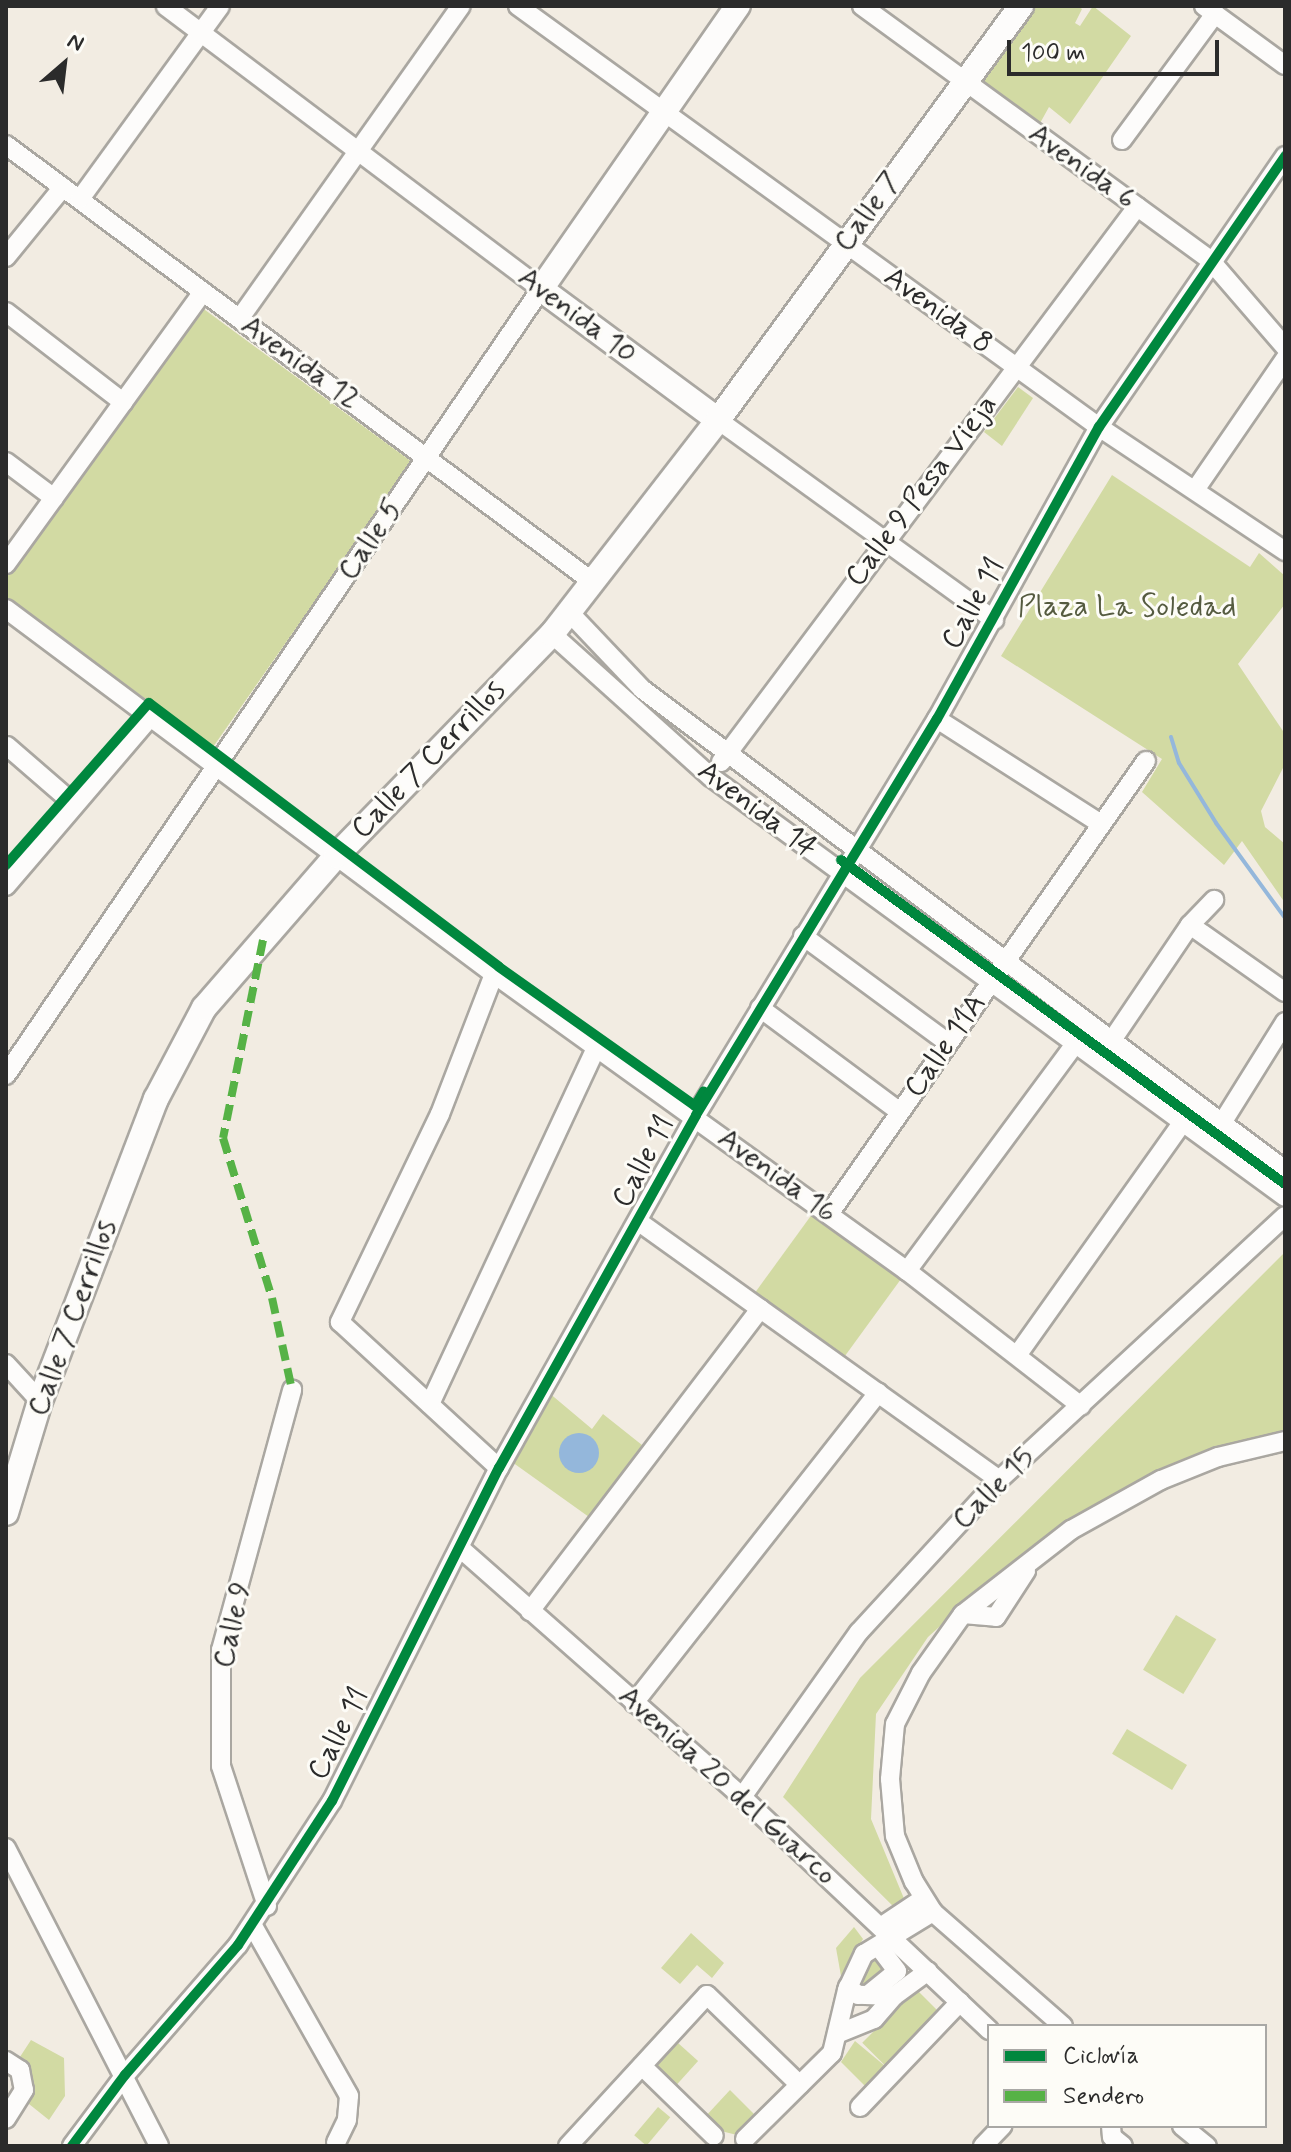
<!DOCTYPE html>
<html>
<head>
<meta charset="utf-8">
<style>
  body { margin:0 }
  #map { position:relative; width:1291px; height:2152px; overflow:hidden; background:#f2ece2; font-family:Mynerve,sans-serif }
  div>[style] { position:absolute }
  .green>* { inset:0; background:#d2daa3; transform-origin:0 0 }
  .water>* { inset:0; background:#94b7db }
  .round { border-radius:50% }
  .stream>* { height:4px; margin:-2px; padding:0 2px; transform-origin:2px; border-radius:2px; background:#94b7db }
  .roads { filter:drop-shadow(2px 0 #aaa7a1) drop-shadow(-2px 0 #aaa7a1) drop-shadow(0 2px #aaa7a1) drop-shadow(0 -2px #aaa7a1) }
  .minor>* { height:18px; margin:-9px; padding:0 9px; transform-origin:9px; border-radius:9px; background:#fdfcfb }
  .major>* { height:24px; margin:-12px; padding:0 12px; transform-origin:12px; border-radius:12px; background:#fdfcfb }
  .quiet>* { height:8px; margin-top:-4px; transform-origin:0; background:repeating-linear-gradient(90deg,#56b246 0 16px,transparent 0 24px) }
  .cycleway>* { height:10px; margin:-5px; padding:0 5px; transform-origin:5px; border-radius:5px; background:#00873e }
  span { translate:-50% -50%; white-space:nowrap; text-align:center; line-height:1.15; -webkit-text-stroke:6px #fdfcf7; paint-order:stroke }
  .street-label { font-size:30px; color:#2b2b2b }
  .park-label { font-size:30px; color:#555b40 }
  .frame { position:absolute; inset:0; border:8px solid #2b2b2b; pointer-events:none }
  .legend { position:absolute; left:987px; top:2024px; width:280px; height:104px; box-sizing:border-box; background:#fdfcf7; border:2px solid #a9a8a5; margin:0; padding:10px 14px; list-style:none; font-size:24px; color:#2b2b2b }
  .legend li { display:flex; align-items:center; gap:16px; height:40px }
  .legend b { width:40px; border:2px solid #a9a8a5 }
  .north { position:absolute; left:24px; top:24px; width:80px; height:80px; -webkit-text-stroke:6px #fdfcf7; paint-order:stroke; rotate:28deg; font-size:22px; font-weight:700; line-height:32px; text-align:center; color:#2b2b2b }
  .north::after { content:''; display:block; margin:auto; width:28px; height:36px; background:#2b2b2b; clip-path:polygon(50% 0,100% 100%,50% 72%,0 100%) }
  .scale { position:absolute; left:1007px; top:40px; width:212px; height:36px; box-sizing:border-box; border:4px solid #2b2b2b; border-top:0; padding-left:10px; font-size:24px; line-height:28px; white-space:nowrap; color:#2b2b2b; -webkit-text-stroke:6px #fdfcf7; paint-order:stroke }
</style>
</head>
<body>
<div id="map">
  <div class="green">
    <div style="clip-path:polygon(1028px 6px,1078px 6px,1082px 9px,1075px 23px,1080px 26px,1093px 6px,1131px 36px,1070px 124px,1049px 107px,1039px 125px,982px 85px,982px 73px)"></div>
    <div style="clip-path:polygon(201px 307px,412px 462px,213px 747px,6px 599px,6px 574px)"></div>
    <div style="clip-path:polygon(1018px 387px,1033px 398px,1002px 446px,984px 432px)"></div>
    <div style="clip-path:polygon(1112px 475px,1250px 567px,1259px 553px,1285px 576px,1285px 604px,1238px 664px,1285px 734px,1285px 764px,1261px 811px,1265px 827px,1285px 844px,1285px 903px,1242px 841px,1224px 865px,1142px 792px,1162px 759px,1001px 656px)"></div>
    <div style="left:818px;top:1206px;width:110px;height:117px;rotate:36deg"></div>
    <div style="clip-path:polygon(1285px 1252px,1285px 1430px,1155px 1472px,1008px 1565px,928px 1637px,876px 1714px,871px 1819px,905px 1901px,905px 1918px,783px 1797px,860px 1678px)"></div>
    <div style="clip-path:polygon(548px 1392px,592px 1429px,603px 1414px,642px 1445px,589px 1517px,512px 1462px)"></div>
    <div style="left:1176px;top:1615px;width:47px;height:64px;rotate:31deg"></div>
    <div style="left:1127px;top:1729px;width:70px;height:29px;rotate:31deg"></div>
    <div style="clip-path:polygon(854px 1927px,863px 1939px,841px 1976px,836px 1948px)"></div>
    <div style="clip-path:polygon(691px 1933px,724px 1963px,712px 1978px,697px 1965px,680px 1984px,661px 1968px)"></div>
    <div style="clip-path:polygon(872px 1953px,892px 1971px,862px 1991px,857px 1987px)"></div>
    <div style="left:916px;top:1989px;width:34px;height:76px;rotate:45deg"></div>
    <div style="clip-path:polygon(31px 2040px,64px 2058px,65px 2096px,49px 2120px,29px 2104px,28px 2079px,16px 2063px)"></div>
    <div style="clip-path:polygon(855px 2041px,885px 2066px,866px 2087px,841px 2062px)"></div>
    <div style="left:678px;top:2043px;width:27px;height:37px;rotate:42deg"></div>
    <div style="clip-path:polygon(730px 2090px,754px 2114px,741px 2136px,717px 2130px,704px 2118px)"></div>
    <div style="left:658px;top:2107px;width:16px;height:37px;rotate:40deg"></div>
  </div>
  <div class="water">
    <div class="round" style="left:559px;top:1433px;width:40px;height:40px"></div>
  </div>
  <div class="stream">
    <div style="left:1171px;top:737px;width:27px;rotate:73deg"></div>
    <div style="left:1179px;top:763px;width:70px;rotate:58.3deg"></div>
    <div style="left:1216px;top:823px;width:117px;rotate:54deg"></div>
  </div>
  <div class="roads">
    <div class="minor">
      <div style="left:518px;top:6px;width:717px;rotate:35.93deg"></div>
      <div style="left:1099px;top:427px;width:224px;rotate:33.7deg"></div>
      <div style="left:862px;top:6px;width:431px;rotate:36.1deg"></div>
      <div style="left:1210px;top:260px;width:115px;rotate:49.2deg"></div>
      <div style="left:1204px;top:6px;width:100px;rotate:36.1deg"></div>
      <div style="left:1122px;top:140px;width:157px;rotate:-53.6deg"></div>
      <div style="left:6px;top:145px;width:732px;rotate:36.67deg"></div>
      <div style="left:80px;top:199px;width:238px;rotate:-54deg"></div>
      <div style="left:6px;top:257px;width:90px;rotate:-50.8deg"></div>
      <div style="left:6px;top:312px;width:148px;rotate:37.6deg"></div>
      <div style="left:240px;top:318px;width:382px;rotate:-54.7deg"></div>
      <div style="left:718px;top:420px;width:341px;rotate:35.9deg"></div>
      <div style="left:6px;top:462px;width:60px;rotate:36.9deg"></div>
      <div style="left:1195px;top:490px;width:159px;rotate:-55.5deg"></div>
      <div style="left:6px;top:564px;width:336px;rotate:-54.1deg"></div>
      <div style="left:6px;top:609px;width:609px;rotate:36.79deg"></div>
      <div style="left:494px;top:974px;width:509px;rotate:35.72deg"></div>
      <div style="left:907px;top:1271px;width:220px;rotate:37.8deg"></div>
      <div style="left:569px;top:612px;width:106px;rotate:46.5deg"></div>
      <div style="left:642px;top:689px;width:803px;rotate:36.8deg"></div>
      <div style="left:552px;top:634px;width:214px;rotate:42deg"></div>
      <div style="left:711px;top:777px;width:711px;rotate:36.19deg"></div>
      <div style="left:937px;top:719px;width:195px;rotate:32.6deg"></div>
      <div style="left:7px;top:746px;width:89px;rotate:40.9deg"></div>
      <div style="left:721px;top:762px;width:694px;rotate:-53.15deg"></div>
      <div style="left:6px;top:886px;width:223px;rotate:-49.5deg"></div>
      <div style="left:1190px;top:925px;width:116px;rotate:35.2deg"></div>
      <div style="left:803px;top:936px;width:180px;rotate:36.4deg"></div>
      <div style="left:494px;top:974px;width:150px;rotate:111.1deg"></div>
      <div style="left:440px;top:1114px;width:231px;rotate:115.7deg"></div>
      <div style="left:340px;top:1322px;width:216px;rotate:42.6deg"></div>
      <div style="left:760px;top:1008px;width:174px;rotate:36.6deg"></div>
      <div style="left:1106px;top:1049px;width:150px;rotate:-55.9deg"></div>
      <div style="left:1190px;top:925px;width:35px;rotate:-46deg"></div>
      <div style="left:6px;top:1075px;width:951px;rotate:-55.76deg"></div>
      <div style="left:541px;top:289px;width:470px;rotate:-143deg"></div>
      <div style="left:1222px;top:1123px;width:119px;rotate:-58deg"></div>
      <div style="left:829px;top:1214px;width:553px;rotate:-55.02deg"></div>
      <div style="left:639px;top:1222px;width:443px;rotate:35.6deg"></div>
      <div style="left:907px;top:1271px;width:282px;rotate:-53.5deg"></div>
      <div style="left:1018px;top:1354px;width:283px;rotate:-54.6deg"></div>
      <div style="left:6px;top:1364px;width:50px;rotate:47.4deg"></div>
      <div style="left:430px;top:1404px;width:395px;rotate:-65deg"></div>
      <div style="left:460px;top:1548px;width:376px;rotate:41.4deg"></div>
      <div style="left:742px;top:1797px;width:340px;rotate:43.3deg"></div>
      <div style="left:530px;top:1611px;width:380px;rotate:-52.7deg"></div>
      <div style="left:963px;top:1614px;width:33px;rotate:5deg"></div>
      <div style="left:996px;top:1617px;width:55px;rotate:-56.9deg"></div>
      <div style="left:634px;top:1703px;width:395px;rotate:-51.8deg"></div>
      <div style="left:742px;top:1797px;width:202px;rotate:-54.7deg"></div>
      <div style="left:859px;top:1632px;width:207px;rotate:-47.4deg"></div>
      <div style="left:999px;top:1480px;width:389px;rotate:-42.7deg"></div>
      <div style="left:6px;top:1848px;width:335px;rotate:62.8deg"></div>
      <div style="left:267px;top:1906px;width:147px;rotate:-108.2deg"></div>
      <div style="left:221px;top:1766px;width:116px;rotate:-90deg"></div>
      <div style="left:221px;top:1650px;width:270px;rotate:-74.7deg"></div>
      <div style="left:253px;top:1926px;width:195px;rotate:60.5deg"></div>
      <div style="left:349px;top:2096px;width:24px;rotate:95deg"></div>
      <div style="left:347px;top:2120px;width:25px;rotate:116deg"></div>
      <div style="left:882px;top:1926px;width:50px;rotate:-33.7deg"></div>
      <div style="left:869px;top:1994px;width:36px;rotate:-39deg"></div>
      <div style="left:897px;top:1971px;width:31px;rotate:-127deg"></div>
      <div style="left:894px;top:1996px;width:42px;rotate:-36.3deg"></div>
      <div style="left:1063px;top:2026px;width:173px;rotate:-138.8deg"></div>
      <div style="left:933px;top:1912px;width:36px;rotate:-122deg"></div>
      <div style="left:914px;top:1882px;width:50px;rotate:-112.4deg"></div>
      <div style="left:895px;top:1836px;width:57px;rotate:-95deg"></div>
      <div style="left:890px;top:1779px;width:55px;rotate:-84.8deg"></div>
      <div style="left:895px;top:1724px;width:57px;rotate:-63deg"></div>
      <div style="left:921px;top:1673px;width:72px;rotate:-54.6deg"></div>
      <div style="left:963px;top:1614px;width:137px;rotate:-37.9deg"></div>
      <div style="left:1071px;top:1530px;width:103px;rotate:-29.1deg"></div>
      <div style="left:1161px;top:1480px;width:61px;rotate:-22deg"></div>
      <div style="left:1218px;top:1457px;width:69px;rotate:-13.4deg"></div>
      <div style="left:837px;top:2034px;width:40px;rotate:-22deg"></div>
      <div style="left:874px;top:2019px;width:30px;rotate:-49deg"></div>
      <div style="left:894px;top:1996px;width:36px;rotate:-178deg"></div>
      <div style="left:858px;top:1995px;width:13px;rotate:-141deg"></div>
      <div style="left:6px;top:2061px;width:17px;rotate:33deg"></div>
      <div style="left:20px;top:2070px;width:20px;rotate:79deg"></div>
      <div style="left:24px;top:2090px;width:34px;rotate:122deg"></div>
      <div style="left:642px;top:2066px;width:100px;rotate:44.2deg"></div>
      <div style="left:860px;top:2107px;width:145px;rotate:-46.4deg"></div>
      <div style="left:1111px;top:2126px;width:11px;rotate:85deg"></div>
      <div style="left:1112px;top:2137px;width:14px;rotate:39deg"></div>
      <div style="left:1182px;top:2126px;width:32px;rotate:39deg"></div>
      <div style="left:745px;top:2139px;width:122px;rotate:-44.7deg"></div>
      <div style="left:832px;top:2053px;width:65px;rotate:-76.6deg"></div>
      <div style="left:847px;top:1990px;width:40px;rotate:-65deg"></div>
      <div style="left:864px;top:1954px;width:81px;rotate:-31.3deg"></div>
      <div style="left:72px;top:2146px;width:89px;rotate:-53.3deg"></div>
      <div style="left:125px;top:2075px;width:172px;rotate:-49deg"></div>
      <div style="left:238px;top:1945px;width:172px;rotate:-56.9deg"></div>
      <div style="left:332px;top:1801px;width:373px;rotate:-63.4deg"></div>
      <div style="left:499px;top:1468px;width:404px;rotate:-60.8deg"></div>
      <div style="left:696px;top:1115px;width:464px;rotate:-58.7deg"></div>
      <div style="left:937px;top:719px;width:334px;rotate:-61deg"></div>
      <div style="left:1099px;top:427px;width:329px;rotate:-55.5deg"></div>
      <div style="left:568px;top:2146px;width:205px;rotate:-47.4deg"></div>
      <div style="left:707px;top:1995px;width:129px;rotate:44.1deg"></div>
      <div style="left:983px;top:2146px;width:28px;rotate:-46deg"></div>
    </div>
    <div class="major">
      <div style="left:718px;top:420px;width:220px;rotate:-143.5deg"></div>
      <div style="left:541px;top:289px;width:345px;rotate:-55.2deg"></div>
      <div style="left:6px;top:1513px;width:117px;rotate:-73.1deg"></div>
      <div style="left:40px;top:1401px;width:324px;rotate:-69deg"></div>
      <div style="left:156px;top:1099px;width:103px;rotate:-62.2deg"></div>
      <div style="left:204px;top:1008px;width:201px;rotate:-49deg"></div>
      <div style="left:336px;top:856px;width:310px;rotate:-45.8deg"></div>
      <div style="left:552px;top:634px;width:271px;rotate:-52.2deg"></div>
      <div style="left:718px;top:420px;width:513px;rotate:-53.8deg"></div>
    </div>
  </div>
  <div class="quiet">
    <div style="left:263px;top:940px;width:202px;rotate:101.4deg"></div>
    <div style="left:223px;top:1138px;width:167px;rotate:73deg"></div>
    <div style="left:272px;top:1298px;width:94px;rotate:77.7deg"></div>
  </div>
  <div class="cycleway">
    <div style="left:841px;top:860px;width:550px;rotate:36.12deg"></div>
    <div style="left:6px;top:865px;width:216px;rotate:-48.6deg"></div>
    <div style="left:149px;top:703px;width:438px;rotate:37deg"></div>
    <div style="left:499px;top:967px;width:240px;rotate:35.3deg"></div>
    <div style="left:695px;top:1106px;width:17px;rotate:-59deg"></div>
    <div style="left:72px;top:2146px;width:89px;rotate:-53.3deg"></div>
    <div style="left:125px;top:2075px;width:172px;rotate:-49deg"></div>
    <div style="left:238px;top:1945px;width:172px;rotate:-56.9deg"></div>
    <div style="left:332px;top:1801px;width:373px;rotate:-63.4deg"></div>
    <div style="left:499px;top:1468px;width:404px;rotate:-60.8deg"></div>
    <div style="left:696px;top:1115px;width:464px;rotate:-58.7deg"></div>
    <div style="left:937px;top:719px;width:334px;rotate:-61deg"></div>
    <div style="left:1099px;top:427px;width:329px;rotate:-55.5deg"></div>
  </div>
  <div class="street-label">
    <span style="left:1082px;top:167px;rotate:36deg">Avenida 6</span>
    <span style="left:868px;top:212px;rotate:-54deg">Calle 7</span>
    <span style="left:938px;top:311px;rotate:36deg">Avenida 8</span>
    <span style="left:577px;top:316px;rotate:37deg">Avenida 10</span>
    <span style="left:300px;top:363px;rotate:36deg">Avenida 12</span>
    <span style="left:922px;top:491px;rotate:-53deg">Calle 9 Pesa Vieja</span>
    <span style="left:371px;top:540px;rotate:-56deg">Calle 5</span>
    <span style="left:974px;top:604px;rotate:-61deg">Calle 11</span>
    <span style="left:429px;top:760px;rotate:-46deg">Calle 7 Cerrillos</span>
    <span style="left:757px;top:810px;rotate:37deg">Avenida 14</span>
    <span style="left:946px;top:1046px;rotate:-55deg">Calle 11A</span>
    <span style="left:644px;top:1162px;rotate:-62deg">Calle 11</span>
    <span style="left:777px;top:1176px;rotate:36deg">Avenida 16</span>
    <span style="left:73px;top:1318px;rotate:-70deg">Calle 7 Cerrillos</span>
    <span style="left:994px;top:1489px;rotate:-45deg">Calle 15</span>
    <span style="left:233px;top:1625px;rotate:-78deg">Calle 9</span>
    <span style="left:339px;top:1734px;rotate:-63deg">Calle 11</span>
    <span style="left:727px;top:1786px;rotate:42deg">Avenida 20 del Guarco</span>
  </div>
  <div class="park-label">
    <span style="left:1127px;top:607px">Plaza La Soledad</span>
  </div>
  <div class="frame"></div>
  <ul class="legend">
  <li><b style="height:10px;background:#00873e"></b>Ciclovía</li>
  <li><b style="height:10px;background:#56b246"></b>Sendero</li>
  </ul>
  <div class="north">N</div>
  <div class="scale">100 m</div>
</div>
</body>
</html>
